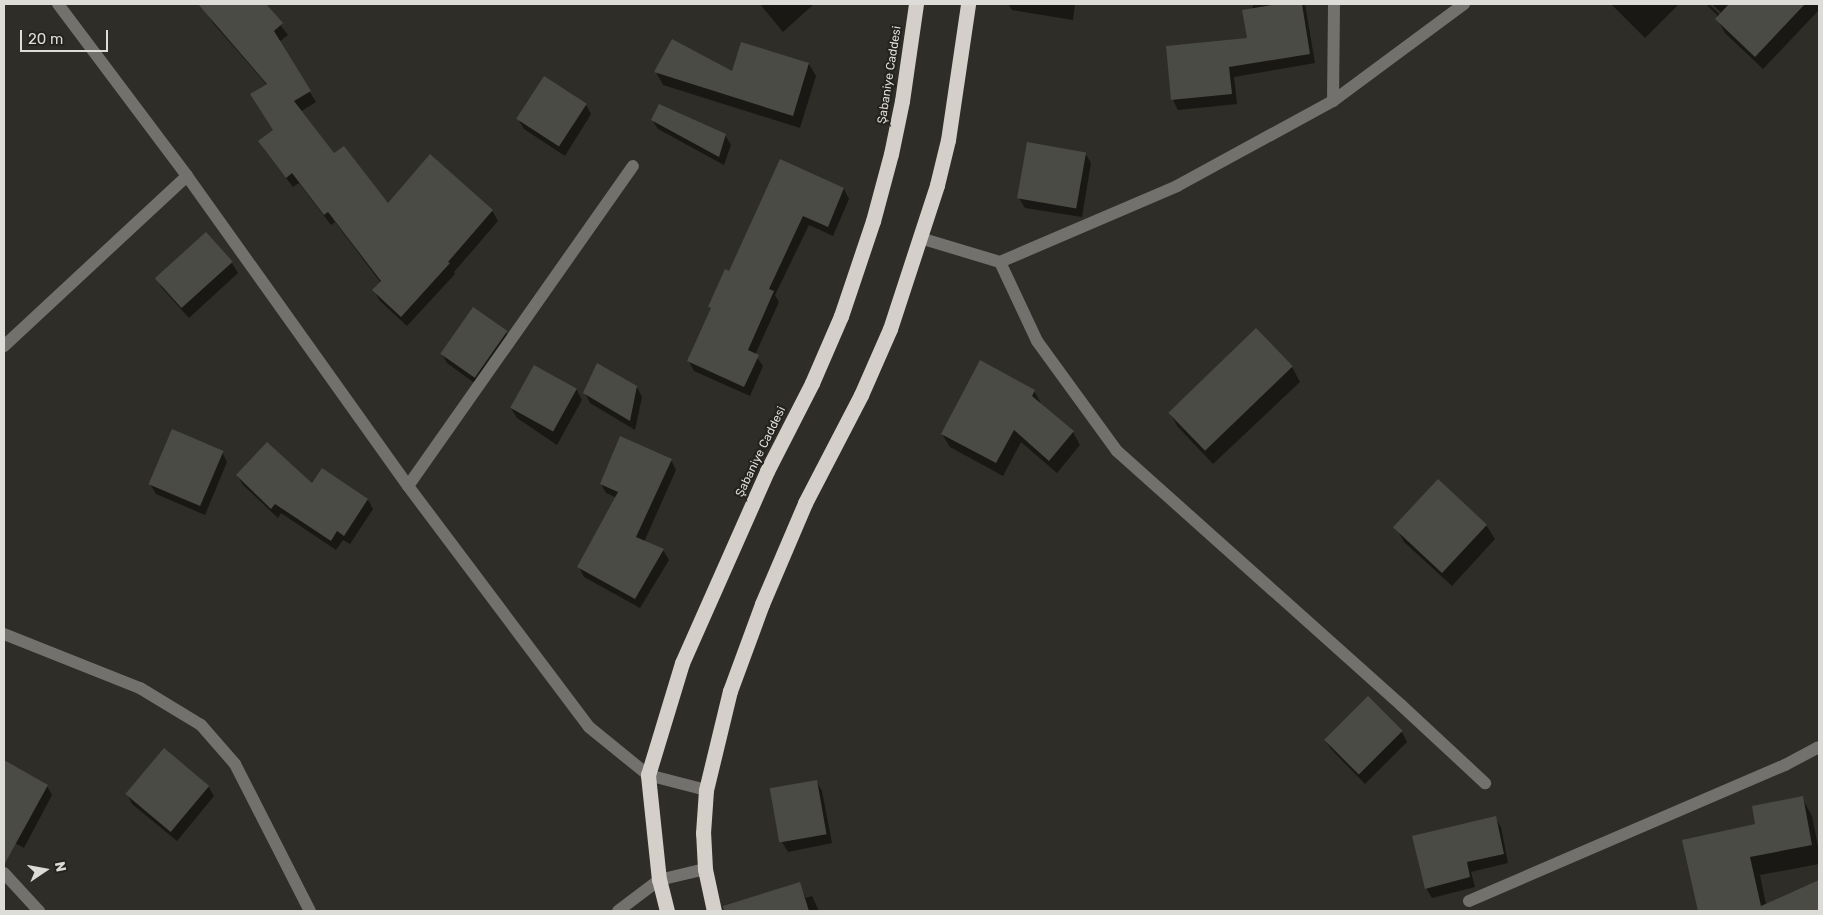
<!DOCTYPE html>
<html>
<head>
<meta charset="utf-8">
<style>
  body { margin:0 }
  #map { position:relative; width:1823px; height:915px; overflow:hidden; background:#2f2d27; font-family:Rubik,sans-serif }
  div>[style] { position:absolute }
  .shadow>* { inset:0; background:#0007 }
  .building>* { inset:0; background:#4a4b45; transform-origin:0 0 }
  .minor>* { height:12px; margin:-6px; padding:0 6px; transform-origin:6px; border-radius:6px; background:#73716e }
  .highway>* { height:15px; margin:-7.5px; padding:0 7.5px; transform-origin:7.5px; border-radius:7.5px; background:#d5cfc9 }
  span { translate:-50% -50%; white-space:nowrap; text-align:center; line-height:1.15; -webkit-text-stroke:4.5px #25231d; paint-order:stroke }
  .street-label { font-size:12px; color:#dddcd8 }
  .frame { position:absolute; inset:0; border:5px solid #dddcd8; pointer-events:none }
  .north { position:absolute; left:20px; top:845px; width:50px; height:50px; -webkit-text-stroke:4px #25231d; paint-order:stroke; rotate:78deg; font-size:14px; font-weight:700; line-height:20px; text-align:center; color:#dddcd8 }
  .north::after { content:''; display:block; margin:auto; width:18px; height:22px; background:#dddcd8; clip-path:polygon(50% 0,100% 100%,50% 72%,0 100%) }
  .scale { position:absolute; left:20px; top:30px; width:88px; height:22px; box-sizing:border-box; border:2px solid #dddcd8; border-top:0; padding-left:6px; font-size:15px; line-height:18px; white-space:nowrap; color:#dddcd8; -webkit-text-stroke:4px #25231d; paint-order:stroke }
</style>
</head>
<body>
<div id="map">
  <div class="shadow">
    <div style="clip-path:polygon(211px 4px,264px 4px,288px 35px,279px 42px,316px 102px,300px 112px,334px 155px,388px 205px,492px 210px,498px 221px,454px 272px,455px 274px,407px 326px,380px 301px,374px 291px,381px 283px,335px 222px,331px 225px,299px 183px,293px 187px,266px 152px,260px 142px,275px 136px,267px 85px,213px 23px,207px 13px,214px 7px)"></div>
    <div style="clip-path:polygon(760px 4px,814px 4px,783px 32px)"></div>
    <div style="clip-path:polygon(1008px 4px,1075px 4px,1073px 20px,1012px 10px)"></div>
    <div style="clip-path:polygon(1253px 4px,1305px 4px,1315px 63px,1234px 77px,1237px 104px,1178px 110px,1173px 100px,1167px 47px,1248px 39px)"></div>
    <div style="clip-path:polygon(1611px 4px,1679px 4px,1645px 38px)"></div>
    <div style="clip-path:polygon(1706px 4px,1709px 4px,1724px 19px,1726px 17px,1712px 4px,1819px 4px,1819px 10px,1763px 69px,1725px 33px,1717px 19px,1719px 17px)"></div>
    <div style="clip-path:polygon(809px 64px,816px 76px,800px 128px,663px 85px,656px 72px,732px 73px)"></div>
    <div style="clip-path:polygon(586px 105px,591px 114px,565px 156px,524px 129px,518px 119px)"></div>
    <div style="clip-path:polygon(652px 120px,725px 135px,731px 145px,724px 165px,658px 129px)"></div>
    <div style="clip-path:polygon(1085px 153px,1091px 163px,1082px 217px,1025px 208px,1019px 198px)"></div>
    <div style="clip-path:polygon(781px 160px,844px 189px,849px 199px,833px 236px,809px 225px,775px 295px,779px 302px,755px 355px,763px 366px,750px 396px,694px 371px,689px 361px,712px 310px,710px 307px,730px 272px)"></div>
    <div style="clip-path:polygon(206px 234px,232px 263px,238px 273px,189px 318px,162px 288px,157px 279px)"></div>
    <div style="clip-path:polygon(1256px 330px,1292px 367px,1300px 382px,1213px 464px,1178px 427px,1169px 412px)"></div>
    <div style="clip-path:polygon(506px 332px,512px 342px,480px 387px,447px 363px,442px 354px)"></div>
    <div style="clip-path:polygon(535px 366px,577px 390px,582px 400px,557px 445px,517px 418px,511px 408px)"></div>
    <div style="clip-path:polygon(637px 387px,642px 397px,635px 430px,590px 403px,585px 393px)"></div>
    <div style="clip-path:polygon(1034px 391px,1042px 405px,1073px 432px,1080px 445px,1057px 473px,1021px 442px,1003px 476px,950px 447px,942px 434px)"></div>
    <div style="clip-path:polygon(222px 452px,227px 462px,205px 515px,156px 494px,150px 484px)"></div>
    <div style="clip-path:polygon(671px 460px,676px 470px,644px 542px,663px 550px,669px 560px,640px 608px,584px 577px,579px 567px,617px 498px,606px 493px,601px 484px)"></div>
    <div style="clip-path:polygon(237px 475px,312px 485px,368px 500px,373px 509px,350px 544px,343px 540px,336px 550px,281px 513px,278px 518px,243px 485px)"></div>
    <div style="clip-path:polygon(1438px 481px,1486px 525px,1495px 539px,1452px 586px,1404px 542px,1396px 528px)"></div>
    <div style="clip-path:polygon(1402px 732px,1407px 742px,1365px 784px,1331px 749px,1325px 740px)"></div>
    <div style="clip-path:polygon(8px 764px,47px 786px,52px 795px,24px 848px,4px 837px,4px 771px)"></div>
    <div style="clip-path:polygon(816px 781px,822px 791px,832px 843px,788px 852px,782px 842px)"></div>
    <div style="clip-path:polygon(208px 786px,214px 796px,177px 841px,132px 804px,127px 794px)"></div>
    <div style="clip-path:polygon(1802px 798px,1812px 816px,1819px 851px,1819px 864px,1760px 875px,1766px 905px,1819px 881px,1819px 911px,1699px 911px,1683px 841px,1757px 825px)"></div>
    <div style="clip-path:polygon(1495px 818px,1501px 827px,1508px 863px,1471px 872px,1475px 887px,1432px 898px,1426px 888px)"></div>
    <div style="clip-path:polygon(799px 884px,806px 898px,812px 896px,819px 911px,765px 911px,760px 896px)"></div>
  </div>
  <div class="building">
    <div style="clip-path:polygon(198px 4px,266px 4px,283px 23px,274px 31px,311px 91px,294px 101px,334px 153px,344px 146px,388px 203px,430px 154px,493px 210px,448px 262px,450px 263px,401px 317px,372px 290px,381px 281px,328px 212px,324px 215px,292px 173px,286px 178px,258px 141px,273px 130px,250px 94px,267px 84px)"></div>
    <div style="clip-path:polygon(1278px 4px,1302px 4px,1310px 54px,1229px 67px,1232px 94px,1171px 100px,1166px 46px,1247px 38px,1242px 10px)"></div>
    <div style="clip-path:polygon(1729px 4px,1805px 4px,1755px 57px,1715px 19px)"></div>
    <div style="clip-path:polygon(672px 39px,732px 71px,741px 42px,809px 63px,793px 116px,654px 72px)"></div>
    <div style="left:544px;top:76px;width:51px;height:51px;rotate:33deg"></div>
    <div style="clip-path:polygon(659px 104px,726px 134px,719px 157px,651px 120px)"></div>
    <div style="left:1027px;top:142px;width:60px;height:57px;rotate:10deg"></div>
    <div style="clip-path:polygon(780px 159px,844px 188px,828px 227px,803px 216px,769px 289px,774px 291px,748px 350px,759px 355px,744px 387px,687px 361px,711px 308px,708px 307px,725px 269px,729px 271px)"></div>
    <div style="left:206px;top:232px;width:40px;height:69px;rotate:48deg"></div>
    <div style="left:473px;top:307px;width:42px;height:57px;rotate:35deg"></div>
    <div style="left:1256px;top:328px;width:53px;height:122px;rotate:46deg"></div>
    <div style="clip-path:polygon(980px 360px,1035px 390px,1032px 396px,1074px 431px,1049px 461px,1014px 430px,996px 463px,941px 434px)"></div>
    <div style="clip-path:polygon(597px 363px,637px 386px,630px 421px,583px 393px)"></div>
    <div style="left:534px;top:365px;width:49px;height:49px;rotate:29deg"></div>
    <div style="left:172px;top:429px;width:56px;height:60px;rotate:23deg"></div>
    <div style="clip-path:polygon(620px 436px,672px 459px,636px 537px,664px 549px,635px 599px,577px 567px,618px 492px,600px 484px)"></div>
    <div style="clip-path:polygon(267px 442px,312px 483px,322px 468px,368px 499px,344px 536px,337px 531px,331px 541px,275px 504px,271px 509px,236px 475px)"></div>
    <div style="left:1438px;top:479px;width:67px;height:66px;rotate:43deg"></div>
    <div style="left:1368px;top:696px;width:49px;height:62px;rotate:45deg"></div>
    <div style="left:164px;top:748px;width:59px;height:60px;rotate:40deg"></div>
    <div style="clip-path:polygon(4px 760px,48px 785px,4px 865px)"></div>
    <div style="left:817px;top:780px;width:55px;height:48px;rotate:80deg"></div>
    <div style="clip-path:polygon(1803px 796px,1812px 845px,1750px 857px,1761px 906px,1819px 880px,1819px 911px,1698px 911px,1682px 840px,1755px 824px,1752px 806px)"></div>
    <div style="clip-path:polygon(1496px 816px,1504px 854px,1467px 862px,1470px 877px,1425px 889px,1412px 836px)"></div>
    <div style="clip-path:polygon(800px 882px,809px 911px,724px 911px,723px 906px)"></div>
  </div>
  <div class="minor">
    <div style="left:58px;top:4px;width:215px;rotate:53.1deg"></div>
    <div style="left:187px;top:176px;width:381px;rotate:54.5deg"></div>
    <div style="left:408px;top:486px;width:301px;rotate:53.1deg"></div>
    <div style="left:589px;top:727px;width:76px;rotate:39.1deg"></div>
    <div style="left:648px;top:775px;width:60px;rotate:14.5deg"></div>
    <div style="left:1333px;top:101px;width:97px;rotate:-89.4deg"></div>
    <div style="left:920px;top:238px;width:84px;rotate:16.7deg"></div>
    <div style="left:1000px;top:262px;width:193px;rotate:-23.2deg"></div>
    <div style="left:1177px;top:186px;width:178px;rotate:-28.6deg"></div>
    <div style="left:1333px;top:101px;width:163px;rotate:-36.5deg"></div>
    <div style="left:1000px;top:262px;width:87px;rotate:64.9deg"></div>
    <div style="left:1037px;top:341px;width:136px;rotate:54deg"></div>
    <div style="left:1117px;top:451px;width:381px;rotate:41.8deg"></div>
    <div style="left:1401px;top:705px;width:115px;rotate:42.9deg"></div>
    <div style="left:4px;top:346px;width:250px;rotate:-42.9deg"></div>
    <div style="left:408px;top:486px;width:391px;rotate:-54.9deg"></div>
    <div style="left:4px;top:634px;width:146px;rotate:21.7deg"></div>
    <div style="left:140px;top:688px;width:71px;rotate:31.2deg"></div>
    <div style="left:201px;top:725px;width:52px;rotate:48.9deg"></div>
    <div style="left:235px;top:764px;width:165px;rotate:63deg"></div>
    <div style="left:4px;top:873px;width:52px;rotate:47.4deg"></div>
    <div style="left:1469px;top:901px;width:344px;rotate:-23.3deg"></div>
    <div style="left:1785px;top:765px;width:38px;rotate:-28deg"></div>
    <div style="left:618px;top:911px;width:51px;rotate:-37.1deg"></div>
    <div style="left:659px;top:880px;width:47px;rotate:-13.4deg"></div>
  </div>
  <div class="highway">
    <div style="left:667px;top:911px;width:32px;rotate:-104deg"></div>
    <div style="left:659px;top:880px;width:106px;rotate:-96deg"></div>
    <div style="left:648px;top:775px;width:117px;rotate:-73.1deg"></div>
    <div style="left:682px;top:663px;width:210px;rotate:-66.1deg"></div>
    <div style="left:767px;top:471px;width:99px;rotate:-62.9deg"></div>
    <div style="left:812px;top:383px;width:73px;rotate:-66.6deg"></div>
    <div style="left:841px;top:316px;width:100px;rotate:-71.4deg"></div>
    <div style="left:873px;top:221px;width:69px;rotate:-75deg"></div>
    <div style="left:891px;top:154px;width:54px;rotate:-78.3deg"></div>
    <div style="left:902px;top:101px;width:98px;rotate:-81.8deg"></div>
    <div style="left:714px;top:911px;width:43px;rotate:-102.1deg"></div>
    <div style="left:705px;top:869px;width:36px;rotate:-93deg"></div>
    <div style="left:703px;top:833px;width:43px;rotate:-86deg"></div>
    <div style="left:706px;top:790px;width:102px;rotate:-76.4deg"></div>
    <div style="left:730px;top:691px;width:93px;rotate:-69.8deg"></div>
    <div style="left:762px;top:604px;width:110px;rotate:-66.9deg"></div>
    <div style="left:805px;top:503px;width:122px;rotate:-62.6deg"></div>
    <div style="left:861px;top:395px;width:72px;rotate:-66.3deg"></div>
    <div style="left:890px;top:329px;width:151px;rotate:-71.9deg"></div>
    <div style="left:937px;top:185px;width:46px;rotate:-76.3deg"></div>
    <div style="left:948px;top:140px;width:137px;rotate:-81.6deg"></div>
  </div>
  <div class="street-label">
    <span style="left:890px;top:75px;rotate:-81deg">Şabaniye Caddesi</span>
    <span style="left:761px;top:452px;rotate:-64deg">Şabaniye Caddesi</span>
  </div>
  <div class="frame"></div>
  <div class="north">N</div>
  <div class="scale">20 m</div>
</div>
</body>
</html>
